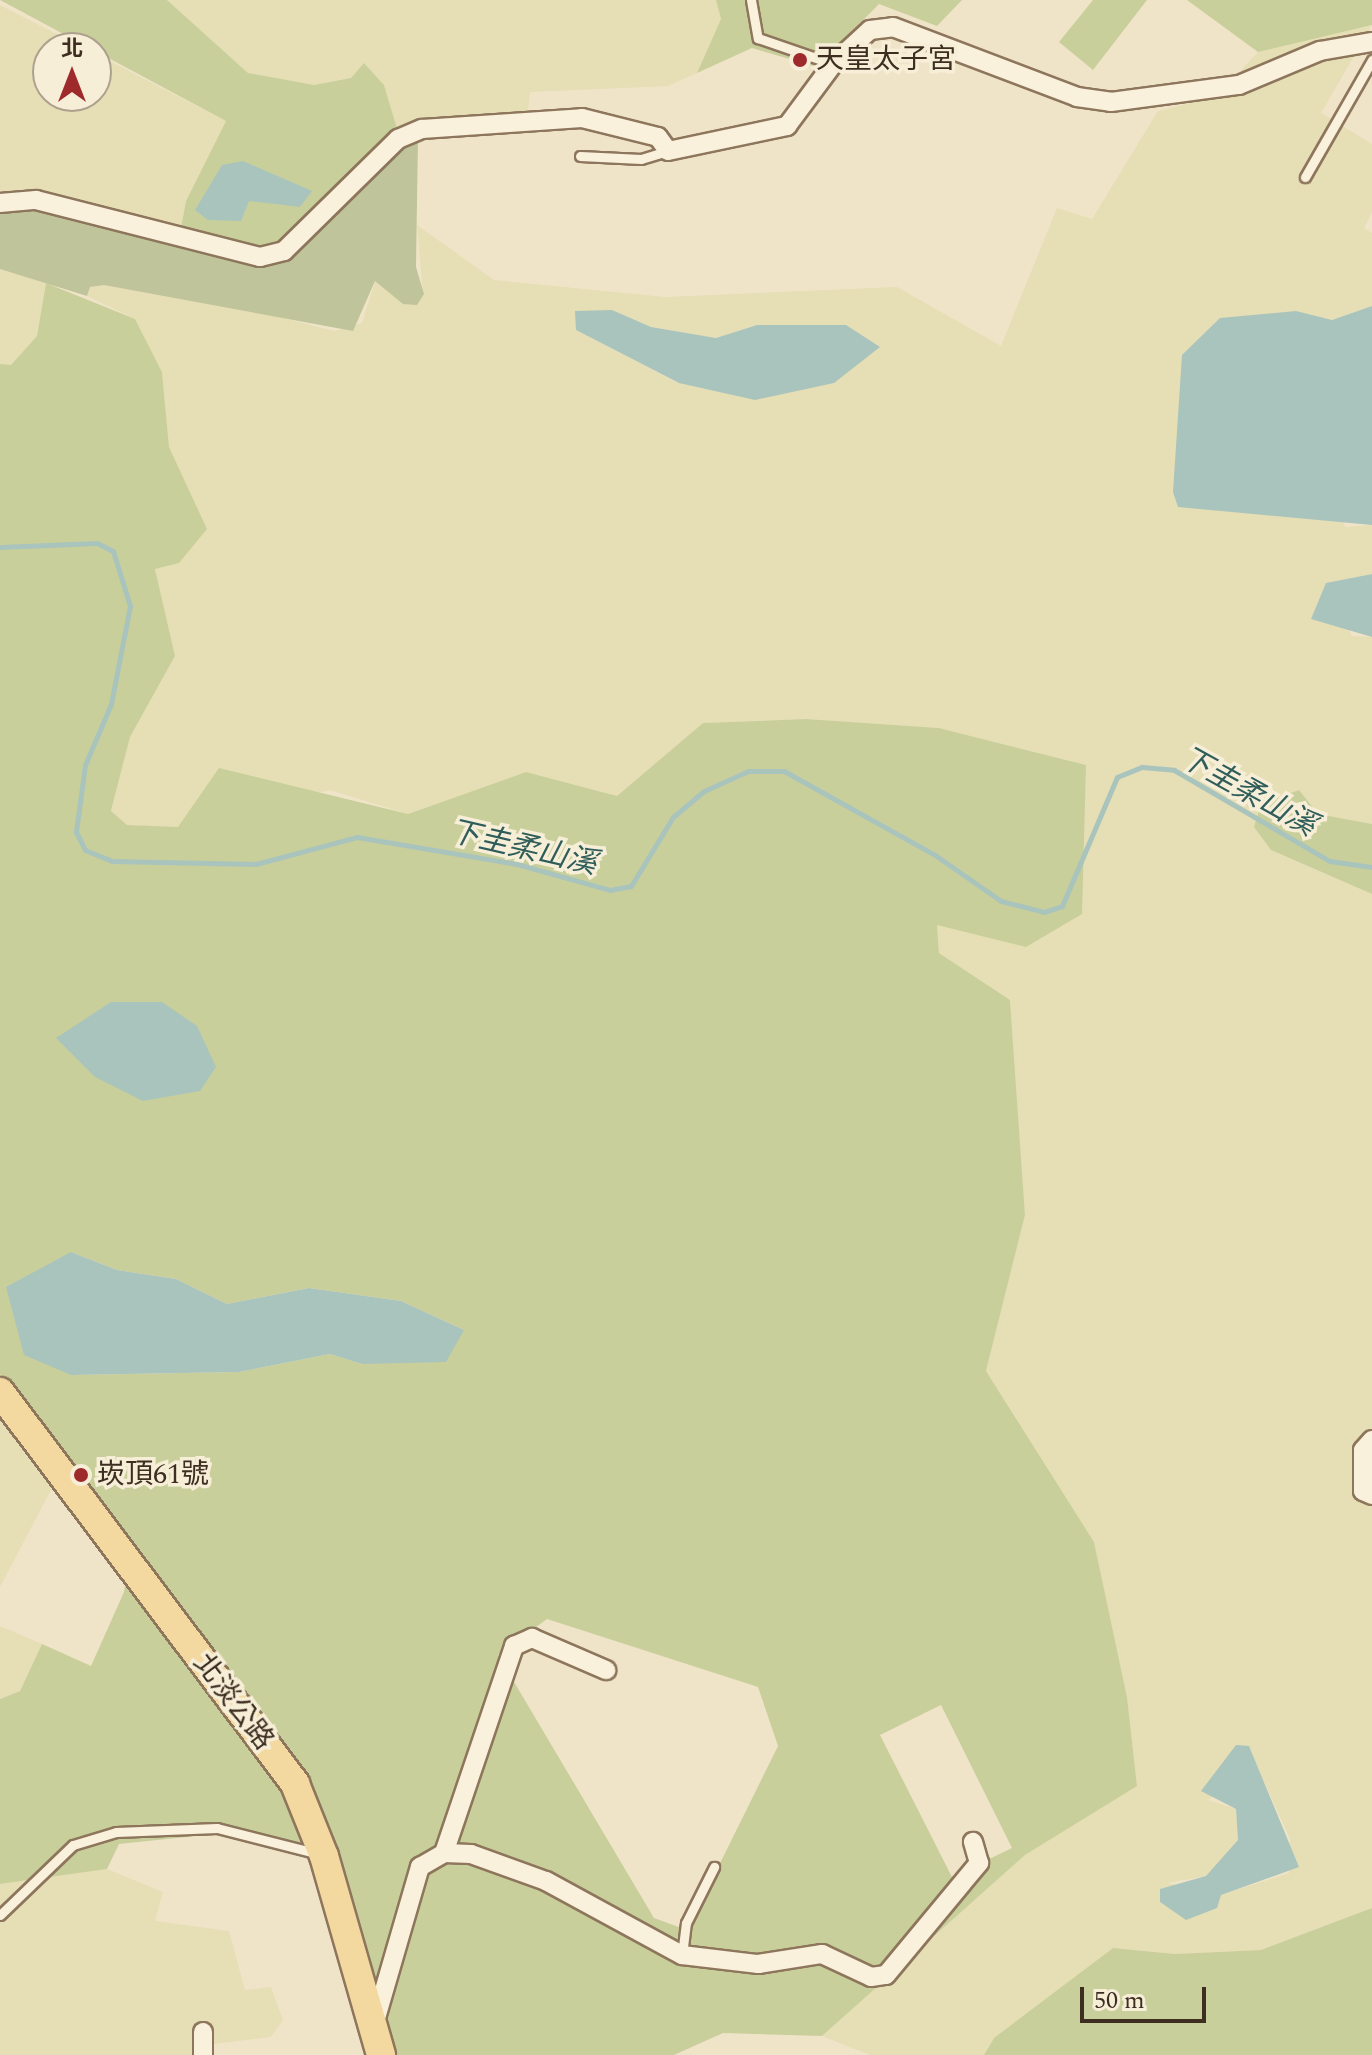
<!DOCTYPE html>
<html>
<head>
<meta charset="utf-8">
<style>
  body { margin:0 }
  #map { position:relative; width:1372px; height:2055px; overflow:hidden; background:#f0e4c8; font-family:Spectral,"Noto Sans TC",serif }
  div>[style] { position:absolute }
  .farmland>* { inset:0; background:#e6deb5 }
  .green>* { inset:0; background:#c9cf9b }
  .cemetery>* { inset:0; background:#bfc49a }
  .water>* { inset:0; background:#a9c4bc }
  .stream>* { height:5px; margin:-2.5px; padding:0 2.5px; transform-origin:2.5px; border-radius:2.5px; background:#a9c4bc }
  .roads { filter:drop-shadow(2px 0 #8d765c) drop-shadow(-2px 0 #8d765c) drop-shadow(0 2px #8d765c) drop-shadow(0 -2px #8d765c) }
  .lane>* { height:9px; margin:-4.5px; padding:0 4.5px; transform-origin:4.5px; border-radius:4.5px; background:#faf1dc }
  .street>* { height:18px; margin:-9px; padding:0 9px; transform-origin:9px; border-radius:9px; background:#faf1dc }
  .primary>* { height:28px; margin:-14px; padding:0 14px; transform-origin:14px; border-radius:14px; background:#f3d9a0 }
  .dots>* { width:22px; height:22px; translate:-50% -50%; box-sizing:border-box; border:4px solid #f7eed8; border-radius:50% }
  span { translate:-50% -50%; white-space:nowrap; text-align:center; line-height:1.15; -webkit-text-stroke:7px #f7eed8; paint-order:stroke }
  .poi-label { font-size:28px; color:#3d2e20 }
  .left { translate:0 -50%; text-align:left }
  .street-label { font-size:28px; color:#3d2e20 }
  .water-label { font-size:30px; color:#2f5d5a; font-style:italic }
  .north { position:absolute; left:32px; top:32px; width:80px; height:80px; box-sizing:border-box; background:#f7eed8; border:2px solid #ada18e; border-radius:50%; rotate:0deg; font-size:22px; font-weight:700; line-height:32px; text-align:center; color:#3d2e20 }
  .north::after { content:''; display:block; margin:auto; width:28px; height:36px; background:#9e2a2b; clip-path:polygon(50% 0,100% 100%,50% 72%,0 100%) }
  .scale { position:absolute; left:1080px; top:1987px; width:126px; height:36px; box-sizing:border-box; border:4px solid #3d2e20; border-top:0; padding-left:10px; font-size:24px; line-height:28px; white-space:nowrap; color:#3d2e20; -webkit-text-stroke:6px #f7eed8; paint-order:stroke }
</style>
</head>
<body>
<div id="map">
  <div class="farmland">
    <div style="clip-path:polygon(167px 0,716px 0,721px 19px,697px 73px,668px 86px,530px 92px,526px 130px,401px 142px,384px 85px,364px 63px,351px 78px,314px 85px,248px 73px)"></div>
    <div style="clip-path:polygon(0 5px,84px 48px,48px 48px,48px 96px,96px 96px,96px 54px,226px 121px,186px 201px,178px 244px,0 205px)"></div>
    <div style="clip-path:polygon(evenodd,1372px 25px,1321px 113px,1372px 144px,1372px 212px,1364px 228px,1372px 233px,1372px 306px,1332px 320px,1296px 311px,1345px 527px,1372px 525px,1372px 574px,1326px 583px,1352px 636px,1372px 637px,1372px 824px,1318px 814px,1271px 850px,1372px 894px,1372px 1908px,1261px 1950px,1175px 1954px,1113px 1948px,994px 2038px,984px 2055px,870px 2055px,822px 2036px,1025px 1855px,1137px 1785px,1127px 1697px,1094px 1542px,986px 1371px,1025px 1215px,1010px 1000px,939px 953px,937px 924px,1026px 946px,1086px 765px,939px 728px,806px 719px,703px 723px,617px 796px,526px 772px,408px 814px,330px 790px,178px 828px,127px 825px,111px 812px,130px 737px,175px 656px,155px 569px,207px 529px,169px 447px,162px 372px,135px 319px,87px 296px,90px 287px,104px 285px,249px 309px,334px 331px,362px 323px,375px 281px,423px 295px,417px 225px,494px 280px,666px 297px,897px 287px,1001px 346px,1057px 208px,1092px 219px,1158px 111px,1216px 97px,1258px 52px,1372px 25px,612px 310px,651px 327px,716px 338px,757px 325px,678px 383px,576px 330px,612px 310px,1372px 25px,1257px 1766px,1290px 1839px,1289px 1873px,1221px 1895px,1167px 1883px,1206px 1876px,1228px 1856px,1238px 1840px,1236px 1809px,1208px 1800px,1257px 1766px)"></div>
    <div style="clip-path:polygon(0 269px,46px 283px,37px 336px,11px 366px,0 364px)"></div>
    <div style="clip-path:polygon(0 1374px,62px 1469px,0 1587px)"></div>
    <div style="clip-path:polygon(0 1626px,42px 1644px,20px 1691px,0 1699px)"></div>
    <div style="clip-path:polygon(107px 1869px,163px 1892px,155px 1921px,229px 1931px,245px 1990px,271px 1987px,283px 2020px,271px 2037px,214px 2044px,214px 2055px,0 2055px,0 1884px)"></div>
  </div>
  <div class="green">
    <div style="clip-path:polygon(0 0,167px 0,248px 73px,314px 85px,351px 78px,364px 63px,384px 85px,401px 142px,282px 256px,178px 244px,186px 201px,226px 121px)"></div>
    <div style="clip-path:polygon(716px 0,962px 0,937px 26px,879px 4px,817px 67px,752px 48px,697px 73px,721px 19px)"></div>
    <div style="clip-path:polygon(1093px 0,1147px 0,1093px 70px,1059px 42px)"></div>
    <div style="clip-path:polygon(1187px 0,1372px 0,1372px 25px,1258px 52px)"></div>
    <div style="clip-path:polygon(evenodd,46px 283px,135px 319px,162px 372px,169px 447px,207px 529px,179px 563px,155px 569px,175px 656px,130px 737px,111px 811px,127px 825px,178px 827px,219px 768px,408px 814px,526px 772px,617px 796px,703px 723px,806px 719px,939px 728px,1086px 765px,1082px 914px,1026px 947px,937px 925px,939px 953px,1010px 1000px,1025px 1215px,986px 1371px,1094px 1542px,1127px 1697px,1137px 1786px,1025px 1855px,822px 2036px,723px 2033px,674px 2055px,376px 2055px,318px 1856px,215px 1834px,119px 1844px,107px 1869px,0 1884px,0 1699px,20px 1691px,42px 1644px,91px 1666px,124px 1592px,130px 1553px,0 1374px,0 364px,11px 365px,37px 336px,46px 283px,71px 1252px,117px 1270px,176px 1279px,227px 1304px,309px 1288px,401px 1301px,464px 1330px,362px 1364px,330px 1354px,239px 1372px,71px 1375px,71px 1252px,46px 283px,547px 1619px,758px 1687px,778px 1746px,687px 1930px,654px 1918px,498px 1655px,547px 1619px,46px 283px,941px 1705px,1012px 1848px,952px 1877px,880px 1735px,941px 1705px)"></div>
    <div style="clip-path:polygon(1299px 790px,1318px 814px,1372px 824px,1372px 894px,1271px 850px,1254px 827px,1261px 804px)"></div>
    <div style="clip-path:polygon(1372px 1908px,1372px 2055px,984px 2055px,994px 2038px,1113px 1948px,1175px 1954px,1261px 1950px)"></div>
  </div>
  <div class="cemetery">
    <div style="clip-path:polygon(418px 137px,416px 267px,424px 294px,417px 305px,403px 304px,375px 281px,353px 331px,104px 285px,90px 287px,87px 296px,0 269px,0 205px,40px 206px,266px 263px,401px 142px)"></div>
  </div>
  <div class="water">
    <div style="clip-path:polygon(243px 161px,312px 191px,300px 207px,249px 201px,241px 221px,208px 220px,195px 210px,222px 165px)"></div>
    <div style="clip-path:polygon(1372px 306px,1372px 525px,1178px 507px,1173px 492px,1182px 355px,1220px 318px,1296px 311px,1332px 320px)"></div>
    <div style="clip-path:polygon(612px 310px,651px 327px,716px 338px,757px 325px,846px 325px,880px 347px,834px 383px,755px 400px,679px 383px,576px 330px,575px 311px)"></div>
    <div style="clip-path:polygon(1372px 574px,1372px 637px,1311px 619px,1326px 583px)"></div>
    <div style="clip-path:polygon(111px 1002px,162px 1002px,197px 1026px,216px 1067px,200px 1091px,143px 1101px,95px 1077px,56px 1038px)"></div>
    <div style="clip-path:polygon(71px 1252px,117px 1270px,176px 1279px,227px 1304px,309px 1288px,401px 1301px,464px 1330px,446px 1362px,362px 1364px,330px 1354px,239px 1372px,71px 1375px,24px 1355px,6px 1287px)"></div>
    <div style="clip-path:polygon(1236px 1745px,1249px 1746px,1299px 1867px,1221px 1895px,1217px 1908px,1186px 1920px,1160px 1902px,1160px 1889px,1206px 1876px,1238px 1840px,1236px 1809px,1201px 1791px)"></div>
  </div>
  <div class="stream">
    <div style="left:0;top:547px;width:97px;rotate:-2.4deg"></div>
    <div style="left:97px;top:543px;width:18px;rotate:27deg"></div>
    <div style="left:113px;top:551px;width:58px;rotate:72.8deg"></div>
    <div style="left:130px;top:606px;width:100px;rotate:101deg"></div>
    <div style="left:111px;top:704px;width:66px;rotate:113.1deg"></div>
    <div style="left:85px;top:765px;width:68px;rotate:97.7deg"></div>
    <div style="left:76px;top:832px;width:20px;rotate:63deg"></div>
    <div style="left:85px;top:850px;width:29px;rotate:22deg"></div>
    <div style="left:112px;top:861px;width:144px;rotate:1.2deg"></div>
    <div style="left:256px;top:864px;width:105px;rotate:-15deg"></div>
    <div style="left:357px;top:837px;width:162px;rotate:9.6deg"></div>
    <div style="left:517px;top:864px;width:97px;rotate:15.6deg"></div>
    <div style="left:610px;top:890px;width:21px;rotate:-11deg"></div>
    <div style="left:631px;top:886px;width:81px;rotate:-58.7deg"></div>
    <div style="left:673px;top:817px;width:40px;rotate:-40deg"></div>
    <div style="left:704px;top:791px;width:48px;rotate:-24.4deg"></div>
    <div style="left:748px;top:771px;width:36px"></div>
    <div style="left:784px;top:771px;width:173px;rotate:29.1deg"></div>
    <div style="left:935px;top:855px;width:80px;rotate:34.9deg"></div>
    <div style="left:1001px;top:901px;width:44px;rotate:14.3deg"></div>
    <div style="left:1044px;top:912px;width:19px;rotate:-18deg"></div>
    <div style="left:1062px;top:906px;width:140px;rotate:-66.9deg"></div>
    <div style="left:1117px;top:777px;width:27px;rotate:-22deg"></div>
    <div style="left:1142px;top:767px;width:32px;rotate:5deg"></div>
    <div style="left:1174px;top:770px;width:181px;rotate:30.3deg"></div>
    <div style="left:1330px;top:861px;width:42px;rotate:8.1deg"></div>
  </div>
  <div class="roads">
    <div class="lane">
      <div style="left:751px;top:0;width:39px;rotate:80deg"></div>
      <div style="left:758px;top:38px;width:79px;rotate:19.1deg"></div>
      <div style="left:580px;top:156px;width:61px;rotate:2.8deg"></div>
      <div style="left:641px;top:159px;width:27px;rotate:-17deg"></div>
      <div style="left:1305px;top:177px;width:135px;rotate:-60.2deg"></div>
      <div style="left:0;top:1915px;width:101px;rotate:-43.8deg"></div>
      <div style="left:73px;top:1845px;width:45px;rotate:-16.8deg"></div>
      <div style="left:116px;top:1832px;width:101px;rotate:-2.3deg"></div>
      <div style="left:217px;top:1828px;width:105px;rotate:14.3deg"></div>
      <div style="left:682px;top:1955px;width:32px;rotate:-83deg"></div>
      <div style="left:686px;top:1923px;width:63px;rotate:-63.4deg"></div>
    </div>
    <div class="street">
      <div style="left:0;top:203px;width:36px;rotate:-5deg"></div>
      <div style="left:36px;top:200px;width:231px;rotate:14.3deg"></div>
      <div style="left:260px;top:257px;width:25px;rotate:-14deg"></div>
      <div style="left:284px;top:251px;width:160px;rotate:-44.5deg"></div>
      <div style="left:398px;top:139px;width:26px;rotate:-23deg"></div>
      <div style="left:422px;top:129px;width:160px;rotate:-3.9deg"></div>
      <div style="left:582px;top:118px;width:78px;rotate:14deg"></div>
      <div style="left:658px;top:137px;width:17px;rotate:54deg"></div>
      <div style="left:668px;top:151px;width:122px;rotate:-11.9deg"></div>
      <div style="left:787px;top:126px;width:77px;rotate:-53.4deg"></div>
      <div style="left:833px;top:64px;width:50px;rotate:-42.6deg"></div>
      <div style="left:870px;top:30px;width:23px;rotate:-7deg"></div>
      <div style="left:893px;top:27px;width:197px;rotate:20.8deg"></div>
      <div style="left:1077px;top:97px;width:34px;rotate:8deg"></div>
      <div style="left:1111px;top:102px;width:129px;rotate:-7.6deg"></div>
      <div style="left:1239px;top:85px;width:88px;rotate:-22.8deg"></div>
      <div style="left:1320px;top:51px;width:53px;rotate:-9.8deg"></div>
      <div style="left:1372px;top:1440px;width:13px;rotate:132deg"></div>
      <div style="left:1363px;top:1450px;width:41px;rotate:90deg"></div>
      <div style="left:1363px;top:1491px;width:10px;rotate:24deg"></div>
      <div style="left:444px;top:1853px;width:219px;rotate:-71.3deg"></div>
      <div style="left:514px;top:1646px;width:20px;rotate:-24deg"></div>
      <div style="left:532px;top:1638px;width:81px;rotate:23.4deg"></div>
      <div style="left:374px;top:2025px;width:165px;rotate:-73.8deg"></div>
      <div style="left:420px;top:1867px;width:28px;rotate:-30deg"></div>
      <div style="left:444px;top:1853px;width:27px;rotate:2deg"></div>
      <div style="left:471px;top:1854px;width:80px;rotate:19.8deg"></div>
      <div style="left:546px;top:1881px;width:155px;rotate:28.6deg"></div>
      <div style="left:682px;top:1955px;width:77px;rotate:6.8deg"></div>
      <div style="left:758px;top:1964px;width:65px;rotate:-8.9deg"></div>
      <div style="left:822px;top:1954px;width:54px;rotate:25.1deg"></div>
      <div style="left:871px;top:1977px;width:15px;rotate:-8deg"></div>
      <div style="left:886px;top:1975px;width:146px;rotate:-50.3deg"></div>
      <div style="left:979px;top:1863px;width:22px;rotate:-106deg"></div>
      <div style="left:203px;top:2032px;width:23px;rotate:90deg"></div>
    </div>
    <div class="primary">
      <div style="left:0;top:1392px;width:491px;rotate:53deg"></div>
      <div style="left:295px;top:1784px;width:78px;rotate:68.1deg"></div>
      <div style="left:324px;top:1856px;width:207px;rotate:74deg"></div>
    </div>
  </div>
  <div class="dots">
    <div style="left:800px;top:60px;background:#9e2a2b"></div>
    <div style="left:81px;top:1475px;background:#9e2a2b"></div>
  </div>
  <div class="poi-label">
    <span class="left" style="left:816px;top:60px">天皇太子宮</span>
    <span class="left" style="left:97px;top:1475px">崁頂61號</span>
  </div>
  <div class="street-label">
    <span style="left:233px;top:1702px;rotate:53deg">北淡公路</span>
  </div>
  <div class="water-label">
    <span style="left:1248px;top:792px;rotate:29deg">下圭柔山溪</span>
    <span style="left:523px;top:848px;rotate:13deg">下圭柔山溪</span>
  </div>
  <div class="north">北</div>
  <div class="scale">50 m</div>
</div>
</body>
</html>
